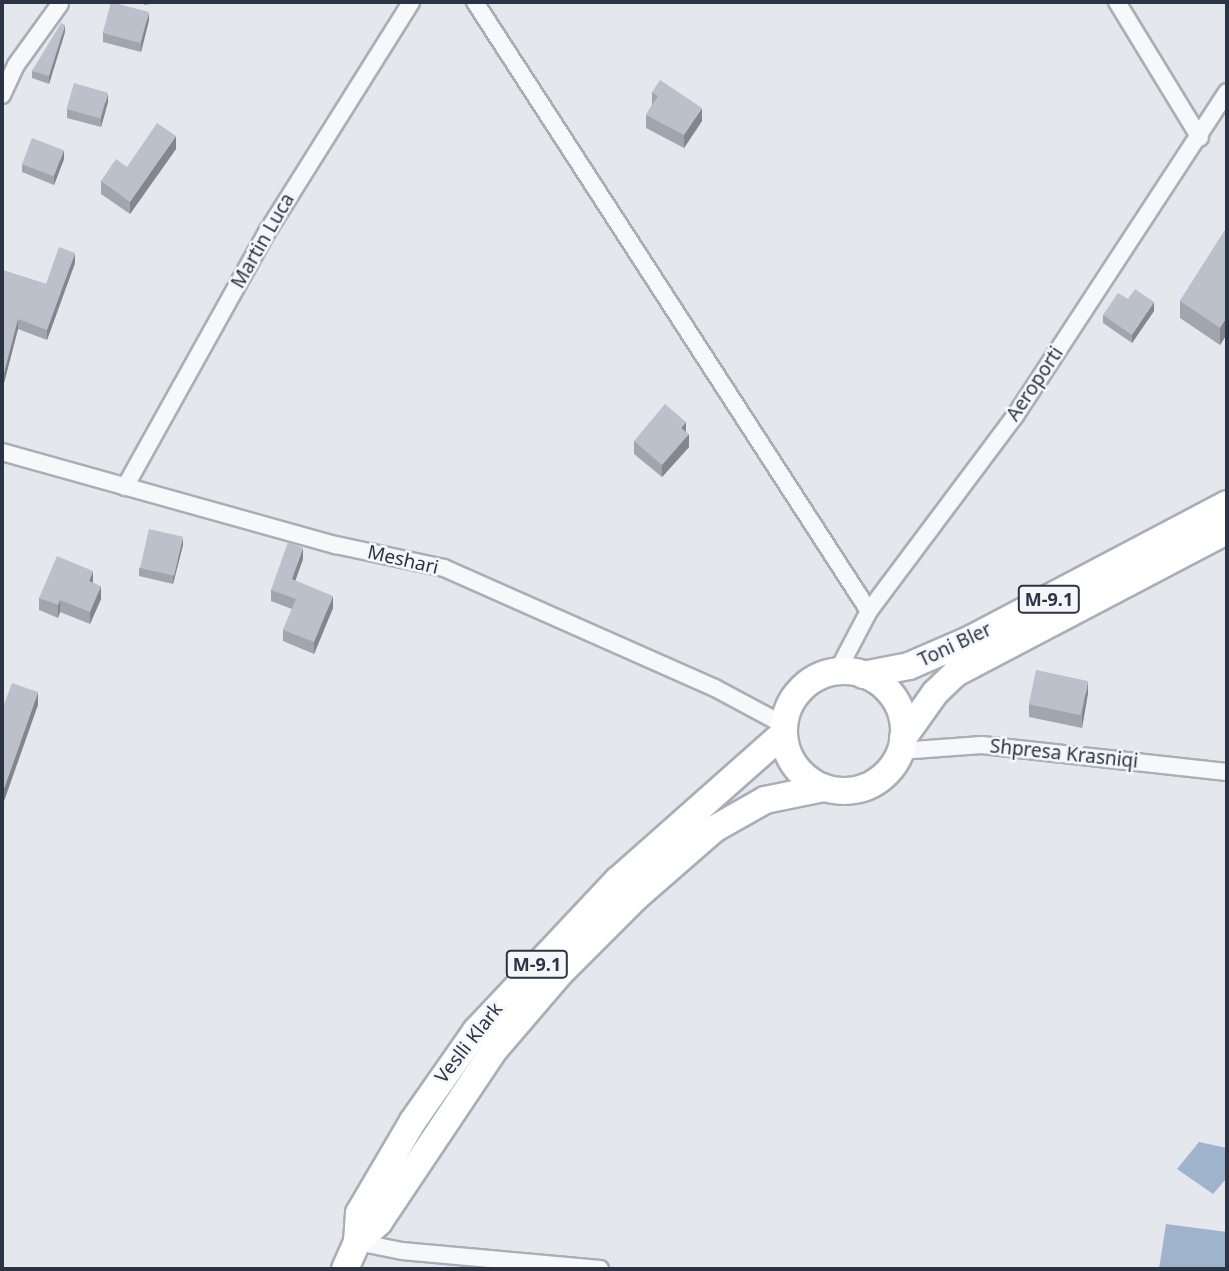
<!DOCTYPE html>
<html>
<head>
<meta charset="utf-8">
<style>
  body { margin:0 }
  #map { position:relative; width:1229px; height:1271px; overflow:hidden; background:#e4e7ec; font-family:"Noto Sans",sans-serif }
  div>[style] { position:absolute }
  .water>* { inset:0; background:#9fb4cc }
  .roads { filter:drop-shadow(2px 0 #a9aeb7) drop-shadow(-2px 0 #a9aeb7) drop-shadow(0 2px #a9aeb7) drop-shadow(0 -2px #a9aeb7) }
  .street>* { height:16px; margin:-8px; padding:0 8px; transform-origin:8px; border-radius:8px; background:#f7f8fa }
  .primary>* { height:26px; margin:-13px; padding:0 13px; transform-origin:13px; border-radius:13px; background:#fff }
  .primary>.ring { margin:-13px; padding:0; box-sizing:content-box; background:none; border:26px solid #fff; border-radius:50% }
  .wall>* { inset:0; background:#a1a5ae }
  .shaded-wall>* { inset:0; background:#83868d }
  .building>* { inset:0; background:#bbc0ca; transform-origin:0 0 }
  span { translate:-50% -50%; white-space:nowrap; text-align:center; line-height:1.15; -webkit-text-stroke:5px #f4f6f9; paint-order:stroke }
  .shield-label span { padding:2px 5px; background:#f4f6f9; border:2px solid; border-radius:5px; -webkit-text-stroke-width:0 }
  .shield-label { font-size:18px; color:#2b3445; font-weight:700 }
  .street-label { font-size:19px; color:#2b3445 }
  .frame { position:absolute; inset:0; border:4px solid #2b3445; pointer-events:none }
</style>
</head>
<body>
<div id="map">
  <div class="water">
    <div style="clip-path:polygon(1199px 1142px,1227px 1148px,1227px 1178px,1213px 1194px,1177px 1169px)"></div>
    <div style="clip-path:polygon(1166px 1224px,1227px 1232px,1227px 1269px,1159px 1269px)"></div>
  </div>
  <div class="roads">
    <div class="street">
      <div style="left:475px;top:2px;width:725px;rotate:57.1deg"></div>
      <div style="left:1117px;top:2px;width:159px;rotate:58.6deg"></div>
      <div style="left:2px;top:95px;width:33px;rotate:-65deg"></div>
      <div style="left:16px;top:65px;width:75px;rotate:-54.2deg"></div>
      <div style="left:2px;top:452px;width:347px;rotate:15.6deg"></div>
      <div style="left:336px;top:545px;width:110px;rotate:12deg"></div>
      <div style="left:444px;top:568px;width:296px;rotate:23.9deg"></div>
      <div style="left:715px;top:688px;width:78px;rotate:28.2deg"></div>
      <div style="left:125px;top:487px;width:292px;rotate:-60.9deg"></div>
      <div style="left:267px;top:232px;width:271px;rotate:-57.9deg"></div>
      <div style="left:837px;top:672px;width:69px;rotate:-62.3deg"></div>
      <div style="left:869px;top:611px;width:244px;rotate:-53.2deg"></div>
      <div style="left:1015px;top:416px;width:387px;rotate:-56.8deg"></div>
      <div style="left:900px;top:751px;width:82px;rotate:-4.2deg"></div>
      <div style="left:982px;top:745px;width:246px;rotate:6.3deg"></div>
      <div style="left:357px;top:1242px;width:46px;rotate:11.3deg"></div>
      <div style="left:402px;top:1251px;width:199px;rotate:5.2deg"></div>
    </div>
    <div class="primary">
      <div class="ring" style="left:784px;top:671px;width:94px;height:94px"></div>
      <div style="left:863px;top:675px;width:47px;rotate:-11.1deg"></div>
      <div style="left:909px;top:666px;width:68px;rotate:-23.5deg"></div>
      <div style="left:971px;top:639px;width:289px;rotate:-27.8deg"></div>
      <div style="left:903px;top:738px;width:55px;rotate:-54.6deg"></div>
      <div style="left:935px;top:693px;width:29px;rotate:-44deg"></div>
      <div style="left:956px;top:673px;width:306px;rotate:-27.7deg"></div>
      <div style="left:357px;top:1242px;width:30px;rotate:-42deg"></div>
      <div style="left:379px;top:1222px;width:208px;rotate:-56.2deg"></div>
      <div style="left:495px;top:1049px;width:101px;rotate:-49.4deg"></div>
      <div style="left:561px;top:972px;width:105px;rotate:-45deg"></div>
      <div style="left:635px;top:898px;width:105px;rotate:-41.1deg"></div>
      <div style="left:714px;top:829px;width:59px;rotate:-29.6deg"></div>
      <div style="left:765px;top:800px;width:60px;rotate:-11.5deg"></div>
      <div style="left:345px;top:1269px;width:30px;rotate:-66deg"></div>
      <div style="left:357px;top:1242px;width:29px;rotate:-86deg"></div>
      <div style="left:359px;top:1213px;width:107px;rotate:-59.6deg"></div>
      <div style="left:413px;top:1121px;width:110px;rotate:-55deg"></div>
      <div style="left:476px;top:1031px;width:207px;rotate:-46.8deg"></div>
      <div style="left:618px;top:880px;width:220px;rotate:-41.5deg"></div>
    </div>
  </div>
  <div class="wall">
    <div style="clip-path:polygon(144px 2px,167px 2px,144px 5px)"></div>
    <div style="clip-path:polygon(149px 20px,141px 52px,103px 42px,103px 33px)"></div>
    <div style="clip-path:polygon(65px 32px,49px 84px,32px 78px,32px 71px)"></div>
    <div style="clip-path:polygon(652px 92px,702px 121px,684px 148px,646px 128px,646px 115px,652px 105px)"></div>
    <div style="clip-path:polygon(108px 102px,101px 127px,67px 118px,67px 109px)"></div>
    <div style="clip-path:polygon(176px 149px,130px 214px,101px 194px,101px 181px,127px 167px)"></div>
    <div style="clip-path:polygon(64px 159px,54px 185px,22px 172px,22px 164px)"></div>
    <div style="clip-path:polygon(1227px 227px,1227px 334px,1220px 345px,1180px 318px,1180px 301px)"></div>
    <div style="clip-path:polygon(75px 263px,47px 340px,18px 329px,4px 383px,2px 382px,2px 270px,46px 284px)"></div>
    <div style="clip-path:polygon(1154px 311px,1132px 343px,1103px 323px,1103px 315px)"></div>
    <div style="clip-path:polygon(686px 432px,689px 447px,662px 477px,634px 454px,634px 441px)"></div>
    <div style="clip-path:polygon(183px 545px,173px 584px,139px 576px,139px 568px)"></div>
    <div style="clip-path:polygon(303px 559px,295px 581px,333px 608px,314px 654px,283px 641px,283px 630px,292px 609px,271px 601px,271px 590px)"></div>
    <div style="clip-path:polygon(93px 583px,101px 599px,90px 624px,60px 612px,58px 618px,39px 610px,39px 598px)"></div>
    <div style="clip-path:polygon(1088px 693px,1082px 728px,1029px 717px,1029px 704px)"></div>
  </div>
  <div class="shaded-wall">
    <div style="clip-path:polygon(149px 12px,149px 20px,141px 52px,141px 43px)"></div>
    <div style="clip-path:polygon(65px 25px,65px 32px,49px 84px,49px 76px)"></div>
    <div style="clip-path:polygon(108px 93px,108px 102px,101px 127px,101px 119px)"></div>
    <div style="clip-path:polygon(702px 108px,702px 121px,684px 148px,684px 135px)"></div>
    <div style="clip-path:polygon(176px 136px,176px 149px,130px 214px,130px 202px)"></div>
    <div style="clip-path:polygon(64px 150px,64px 159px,54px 185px,54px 176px)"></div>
    <div style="clip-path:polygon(75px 253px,75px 263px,47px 340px,47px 330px)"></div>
    <div style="clip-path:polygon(1154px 302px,1154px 311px,1132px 343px,1132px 335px)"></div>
    <div style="clip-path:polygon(1227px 317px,1227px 334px,1220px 345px,1220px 328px)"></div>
    <div style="clip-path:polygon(18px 319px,18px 329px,4px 383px,4px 373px)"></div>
    <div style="clip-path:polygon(686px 422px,686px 435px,681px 428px)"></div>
    <div style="clip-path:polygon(689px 434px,689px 447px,662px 477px,662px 465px)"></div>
    <div style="clip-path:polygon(183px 537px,183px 545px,173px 584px,173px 576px)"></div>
    <div style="clip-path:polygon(303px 548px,303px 559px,292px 590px,292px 579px)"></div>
    <div style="clip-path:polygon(93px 571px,93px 584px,89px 581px)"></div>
    <div style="clip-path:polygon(101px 586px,101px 599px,90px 624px,90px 612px)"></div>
    <div style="clip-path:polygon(333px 596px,333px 608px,314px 654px,314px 642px)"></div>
    <div style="clip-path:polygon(60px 600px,60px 612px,58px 618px,58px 605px)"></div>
    <div style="clip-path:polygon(1088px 681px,1088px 693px,1082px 728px,1082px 715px)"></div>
    <div style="clip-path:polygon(38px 692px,38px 705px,2px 807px,2px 794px)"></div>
  </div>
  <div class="building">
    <div style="left:111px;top:2px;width:39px;height:32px;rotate:15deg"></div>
    <div style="clip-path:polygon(61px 23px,65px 25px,49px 76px,32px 71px)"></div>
    <div style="clip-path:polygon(660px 80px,702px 108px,684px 135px,646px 115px,658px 96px,652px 92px)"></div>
    <div style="left:74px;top:83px;width:35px;height:27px;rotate:16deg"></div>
    <div style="clip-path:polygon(157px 123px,176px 136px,130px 202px,101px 181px,116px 159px,127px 167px)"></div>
    <div style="left:32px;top:138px;width:34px;height:28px;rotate:21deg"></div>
    <div style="clip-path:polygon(1227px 227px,1227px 317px,1220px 328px,1180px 301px)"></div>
    <div style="clip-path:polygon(59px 247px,75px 253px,47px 330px,18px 319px,4px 373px,2px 372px,2px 270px,46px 284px)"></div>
    <div style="clip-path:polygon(1135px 289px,1154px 302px,1132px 335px,1103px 315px,1118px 293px,1128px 299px)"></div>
    <div style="clip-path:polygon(665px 404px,686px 422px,681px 428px,689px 434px,662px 465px,634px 441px)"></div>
    <div style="left:149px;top:529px;width:35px;height:40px;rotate:13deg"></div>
    <div style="clip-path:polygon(288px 542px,303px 548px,292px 579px,333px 596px,314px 642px,283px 630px,296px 599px,271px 590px)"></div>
    <div style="clip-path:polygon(57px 556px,93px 571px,89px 581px,101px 586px,90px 612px,60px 600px,58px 605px,39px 598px)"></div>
    <div style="left:1036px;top:670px;width:53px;height:35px;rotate:12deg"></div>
    <div style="clip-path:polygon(12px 683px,38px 692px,2px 794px,2px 710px)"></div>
  </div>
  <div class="shield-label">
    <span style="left:1049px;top:599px">M-9.1</span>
    <span style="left:537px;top:964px">M-9.1</span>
  </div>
  <div class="street-label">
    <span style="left:263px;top:241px;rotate:-60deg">Martin Luca</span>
    <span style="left:1035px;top:384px;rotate:-56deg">Aeroporti</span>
    <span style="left:403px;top:560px;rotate:13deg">Meshari</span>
    <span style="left:955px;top:645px;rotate:-25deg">Toni Bler</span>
    <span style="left:1064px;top:754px;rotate:6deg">Shpresa Krasniqi</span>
    <span style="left:469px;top:1043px;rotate:-52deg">Veslli Klark</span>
  </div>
  <div class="frame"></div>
</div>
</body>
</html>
